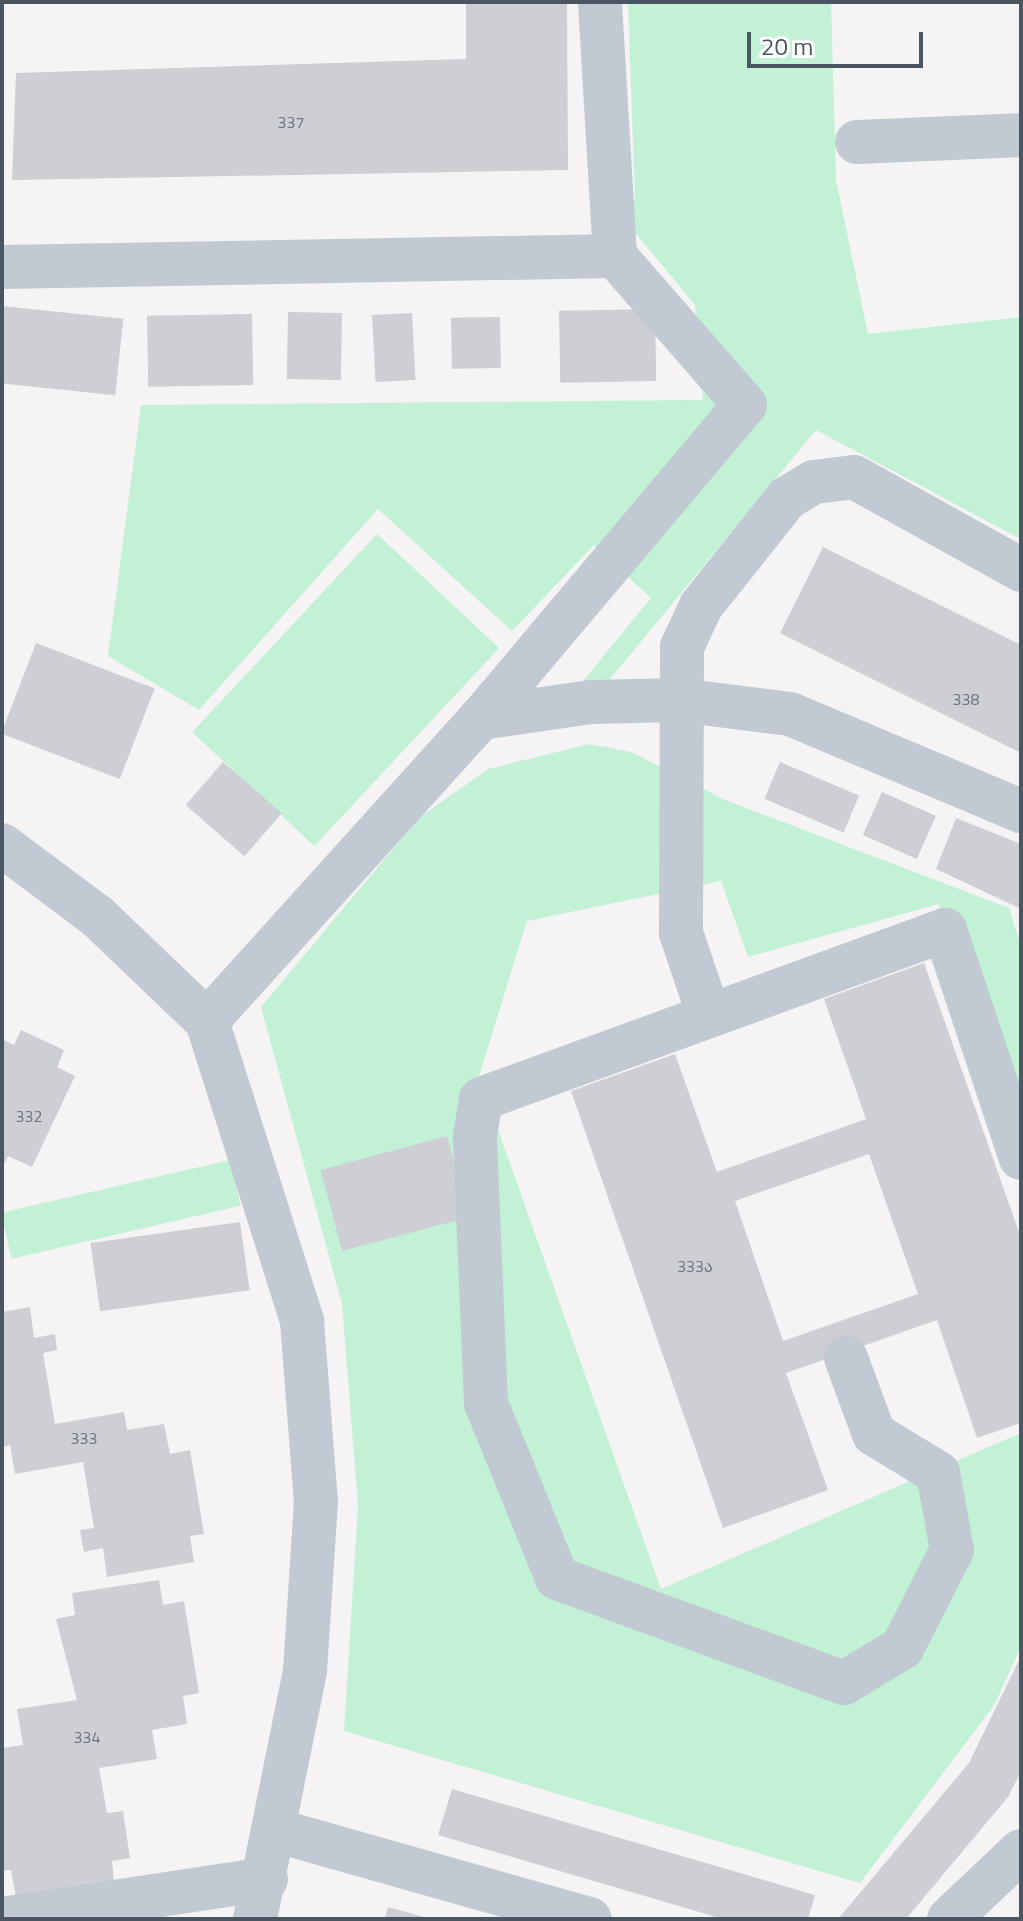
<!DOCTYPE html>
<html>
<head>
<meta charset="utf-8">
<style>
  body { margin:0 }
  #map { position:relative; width:1023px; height:1921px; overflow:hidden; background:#f5f3f3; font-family:"Titillium Web","Noto Sans Georgian",sans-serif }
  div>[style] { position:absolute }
  .green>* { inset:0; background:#c3f1d5; transform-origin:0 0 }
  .building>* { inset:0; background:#cdcfd5; transform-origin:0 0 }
  .minor>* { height:44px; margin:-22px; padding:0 22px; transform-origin:22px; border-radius:22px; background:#c1cad2 }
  span { translate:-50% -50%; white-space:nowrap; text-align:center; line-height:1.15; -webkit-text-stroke:8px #fff; paint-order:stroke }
  .number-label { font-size:16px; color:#6b747e }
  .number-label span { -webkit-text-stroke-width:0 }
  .frame { position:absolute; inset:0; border:4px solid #4a5661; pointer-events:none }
  .scale { position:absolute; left:747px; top:32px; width:176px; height:36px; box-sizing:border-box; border:4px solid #4a5661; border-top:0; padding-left:10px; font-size:24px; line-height:28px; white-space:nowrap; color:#4a5661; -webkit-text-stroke:6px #fff; paint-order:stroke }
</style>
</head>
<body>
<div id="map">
  <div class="green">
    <div style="clip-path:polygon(628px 2px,831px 2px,836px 180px,868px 334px,1021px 317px,1021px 539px,816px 430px,600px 691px,574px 692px,651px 598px,594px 545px,512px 631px,378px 509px,199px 710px,108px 656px,141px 405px,703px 400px,695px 305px,619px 213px,635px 200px)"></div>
    <div style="left:377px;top:534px;width:167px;height:271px;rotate:43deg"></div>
    <div style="clip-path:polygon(589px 744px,631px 752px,725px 800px,1009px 908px,1021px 946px,1021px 1144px,939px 904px,748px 957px,721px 881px,527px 921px,479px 1076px,661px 1589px,1021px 1433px,1021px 1646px,995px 1704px,860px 1883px,344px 1731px,358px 1505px,342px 1304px,261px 1007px,419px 818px,488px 769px)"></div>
    <div style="left:230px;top:1160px;width:47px;height:235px;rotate:77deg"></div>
  </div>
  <div class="building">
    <div style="clip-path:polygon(466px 2px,567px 2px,568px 170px,12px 180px,16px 73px,466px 59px)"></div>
    <div style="left:2px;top:306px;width:122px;height:77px;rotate:6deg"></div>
    <div style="left:655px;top:309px;width:72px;height:96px;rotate:89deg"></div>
    <div style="left:288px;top:312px;width:54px;height:67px;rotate:1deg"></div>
    <div style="left:412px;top:313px;width:67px;height:40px;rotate:87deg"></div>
    <div style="left:252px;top:314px;width:71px;height:105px;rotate:89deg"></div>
    <div style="left:500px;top:317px;width:51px;height:49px;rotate:89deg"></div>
    <div style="clip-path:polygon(823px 547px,1021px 645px,1021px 753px,780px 633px)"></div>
    <div style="left:36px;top:643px;width:127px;height:97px;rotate:21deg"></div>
    <div style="left:223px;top:762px;width:78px;height:57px;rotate:41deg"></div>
    <div style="left:780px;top:762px;width:86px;height:40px;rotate:23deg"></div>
    <div style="left:882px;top:792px;width:59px;height:47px;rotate:24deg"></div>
    <div style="clip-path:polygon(956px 818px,1021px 844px,1021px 909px,936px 869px)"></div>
    <div style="clip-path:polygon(evenodd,924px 963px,1021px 1238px,1021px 1423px,977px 1438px,937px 1320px,786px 1373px,828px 1490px,723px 1528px,571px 1091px,675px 1054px,717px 1172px,866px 1119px,824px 999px,924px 963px,869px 1154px,918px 1294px,783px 1341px,735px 1201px,869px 1154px)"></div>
    <div style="clip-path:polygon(21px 1030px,64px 1050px,57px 1067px,75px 1076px,32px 1167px,8px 1156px,2px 1168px,2px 1039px,14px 1045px)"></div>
    <div style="left:447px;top:1136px;width:84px;height:131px;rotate:75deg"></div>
    <div style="left:240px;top:1222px;width:69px;height:151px;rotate:82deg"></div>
    <div style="clip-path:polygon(30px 1307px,34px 1338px,55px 1334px,57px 1350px,43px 1353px,55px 1424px,124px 1412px,127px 1430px,164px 1424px,170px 1454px,190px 1450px,204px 1534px,190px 1536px,194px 1562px,107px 1577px,103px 1548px,84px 1552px,80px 1530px,94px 1528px,83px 1462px,15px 1474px,10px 1445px,2px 1447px,2px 1312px)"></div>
    <div style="clip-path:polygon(159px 1580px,163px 1605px,184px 1601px,199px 1693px,183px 1696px,187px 1724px,152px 1730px,157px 1759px,99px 1768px,107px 1813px,123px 1811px,130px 1858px,112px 1861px,114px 1882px,16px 1898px,11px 1870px,2px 1871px,2px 1748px,23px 1745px,17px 1709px,77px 1700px,56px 1619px,75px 1615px,72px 1593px)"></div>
    <div style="clip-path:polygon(1021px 1656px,1021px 1771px,1008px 1797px,906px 1919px,838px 1919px,969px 1763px)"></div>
    <div style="clip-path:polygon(452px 1789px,815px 1895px,808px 1919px,723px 1919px,438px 1835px)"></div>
    <div style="clip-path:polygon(388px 1907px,428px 1918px,428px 1919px,385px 1919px)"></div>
  </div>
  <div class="minor">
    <div style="left:857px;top:142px;width:164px;rotate:-2.4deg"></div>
    <div style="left:2px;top:267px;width:613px;rotate:-1.03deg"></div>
    <div style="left:481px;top:718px;width:409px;rotate:-49.9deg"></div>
    <div style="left:745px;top:405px;width:198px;rotate:-131.1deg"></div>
    <div style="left:615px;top:256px;width:254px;rotate:-93.4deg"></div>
    <div style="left:2px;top:845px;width:119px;rotate:36.8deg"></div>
    <div style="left:97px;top:916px;width:152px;rotate:43.7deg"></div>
    <div style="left:207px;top:1021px;width:315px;rotate:72.4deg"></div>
    <div style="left:302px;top:1321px;width:181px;rotate:85.6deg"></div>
    <div style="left:316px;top:1501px;width:170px;rotate:93.7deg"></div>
    <div style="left:305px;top:1671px;width:253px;rotate:101.4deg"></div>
    <div style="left:709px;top:1016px;width:88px;rotate:-108.6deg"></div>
    <div style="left:681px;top:933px;width:286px;rotate:-89.8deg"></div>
    <div style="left:682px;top:647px;width:45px;rotate:-65.1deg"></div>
    <div style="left:701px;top:606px;width:138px;rotate:-51.5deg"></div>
    <div style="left:787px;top:498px;width:31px;rotate:-31deg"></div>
    <div style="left:814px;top:482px;width:40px;rotate:-7.1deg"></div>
    <div style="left:854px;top:477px;width:191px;rotate:29.1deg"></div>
    <div style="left:207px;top:1021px;width:409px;rotate:-47.9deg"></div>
    <div style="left:481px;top:718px;width:111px;rotate:-8.3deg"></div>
    <div style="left:591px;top:702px;width:88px;rotate:-1.3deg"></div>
    <div style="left:679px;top:700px;width:112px;rotate:7.2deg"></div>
    <div style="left:790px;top:714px;width:251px;rotate:22.8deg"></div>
    <div style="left:846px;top:1358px;width:81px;rotate:69.8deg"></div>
    <div style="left:874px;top:1434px;width:75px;rotate:31.4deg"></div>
    <div style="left:938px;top:1473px;width:78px;rotate:79.7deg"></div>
    <div style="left:952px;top:1550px;width:110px;rotate:117deg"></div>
    <div style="left:902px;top:1648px;width:68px;rotate:148.9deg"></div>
    <div style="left:844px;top:1683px;width:306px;rotate:-159.9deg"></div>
    <div style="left:557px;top:1578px;width:189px;rotate:-112.1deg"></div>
    <div style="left:486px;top:1403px;width:267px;rotate:-92.4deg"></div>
    <div style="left:475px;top:1136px;width:37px;rotate:-81deg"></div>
    <div style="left:481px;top:1099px;width:494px;rotate:-20deg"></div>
    <div style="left:945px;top:930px;width:240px;rotate:71.6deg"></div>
    <div style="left:278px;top:1831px;width:324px;rotate:15.8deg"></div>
    <div style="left:2px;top:1919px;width:267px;rotate:-8.6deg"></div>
    <div style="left:949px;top:1919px;width:99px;rotate:-43.4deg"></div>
  </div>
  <div class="number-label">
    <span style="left:291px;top:122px">337</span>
    <span style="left:966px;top:699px">338</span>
    <span style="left:29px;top:1116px">332</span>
    <span style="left:695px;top:1266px">333ა</span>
    <span style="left:84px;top:1438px">333</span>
    <span style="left:87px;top:1737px">334</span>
  </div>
  <div class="frame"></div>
  <div class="scale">20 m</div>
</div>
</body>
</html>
